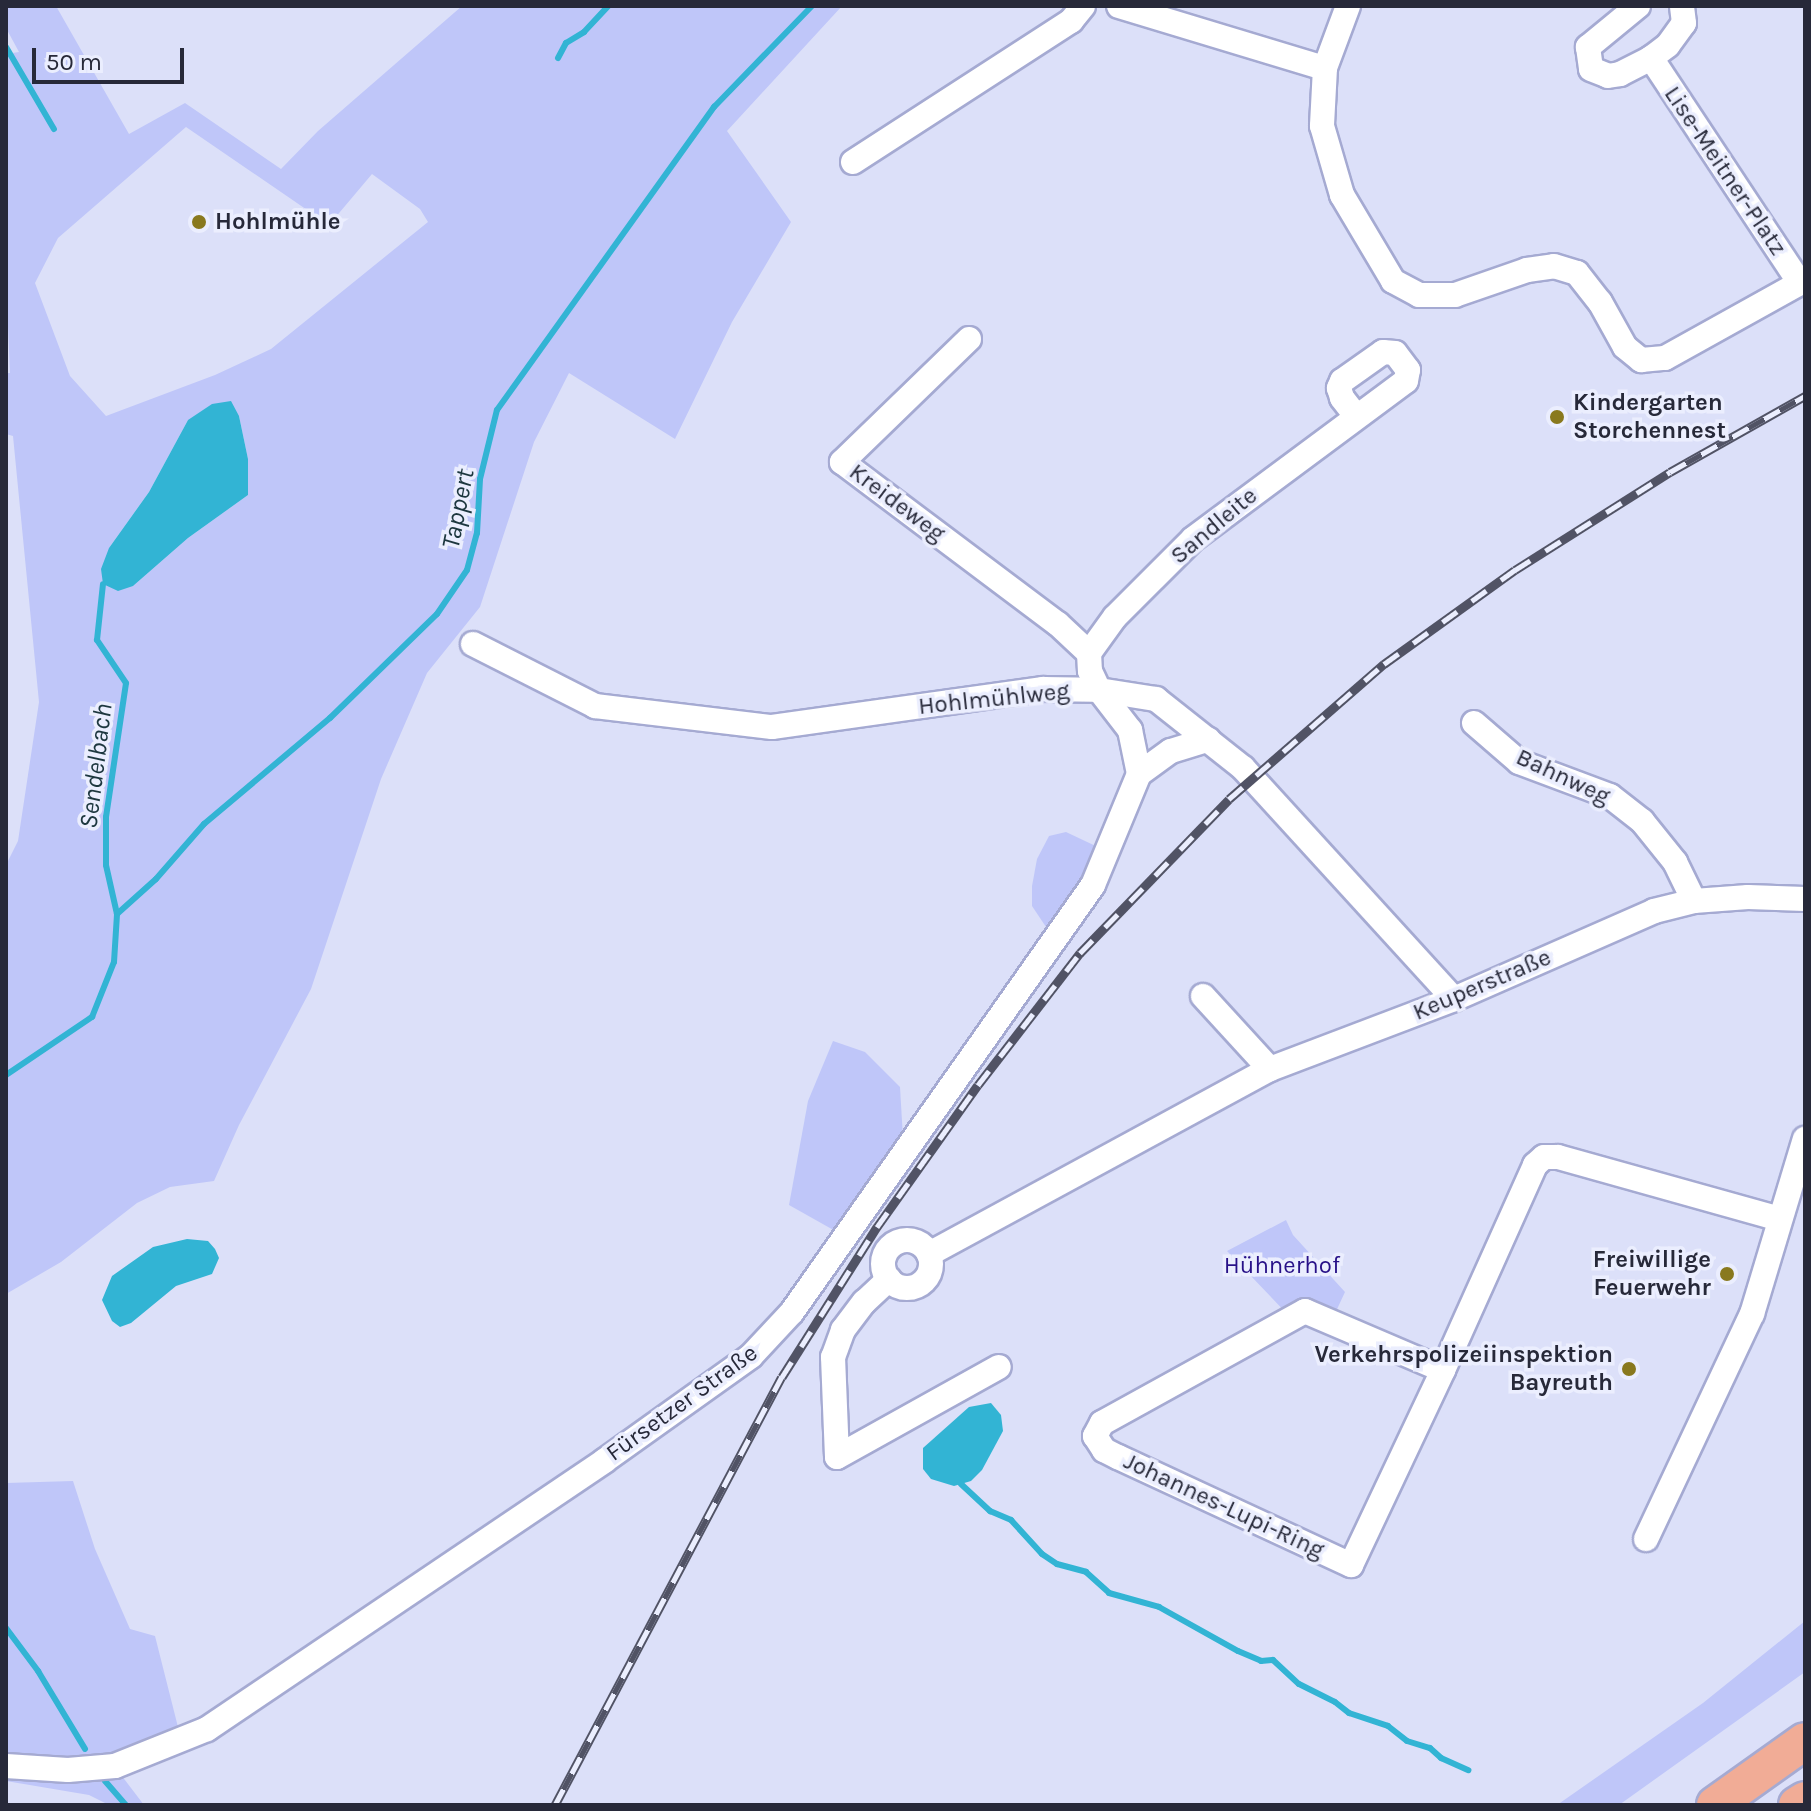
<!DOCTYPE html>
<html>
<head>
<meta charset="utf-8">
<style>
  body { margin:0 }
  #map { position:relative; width:1811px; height:1811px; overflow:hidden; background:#dce0f9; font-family:Karla,sans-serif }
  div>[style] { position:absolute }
  .green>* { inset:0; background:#bfc6f9 }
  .water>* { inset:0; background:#32b4d4 }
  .stream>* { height:6px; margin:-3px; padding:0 3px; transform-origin:3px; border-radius:3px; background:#32b4d4 }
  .roads { filter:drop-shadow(2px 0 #a5aad2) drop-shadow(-2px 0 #a5aad2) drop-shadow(0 2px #a5aad2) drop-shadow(0 -2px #a5aad2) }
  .minor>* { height:24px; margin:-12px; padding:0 12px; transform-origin:12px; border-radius:12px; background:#fff }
  .minor>.ring { margin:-12px; padding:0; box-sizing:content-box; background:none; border:24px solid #fff; border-radius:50% }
  .highway>* { height:36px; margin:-18px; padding:0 18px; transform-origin:18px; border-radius:18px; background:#f1ac96 }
  .rail>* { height:9px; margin-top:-4.5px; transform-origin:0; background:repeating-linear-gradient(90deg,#ebeefe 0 18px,#515365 0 36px); box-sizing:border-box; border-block:2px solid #515365 }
  .dots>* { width:22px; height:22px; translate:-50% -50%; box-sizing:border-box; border:4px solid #ebeefe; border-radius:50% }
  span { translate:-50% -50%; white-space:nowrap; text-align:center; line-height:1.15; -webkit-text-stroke:7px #ebeefe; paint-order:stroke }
  .street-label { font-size:24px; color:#272939 }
  .poi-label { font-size:24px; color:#272939; font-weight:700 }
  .left { translate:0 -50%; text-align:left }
  .right { translate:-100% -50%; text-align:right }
  .park-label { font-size:24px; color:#281188 }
  .water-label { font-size:26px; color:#1d373f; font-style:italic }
  .frame { position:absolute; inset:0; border:8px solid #272939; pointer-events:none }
  .scale { position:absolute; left:32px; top:48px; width:152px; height:36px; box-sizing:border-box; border:4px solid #272939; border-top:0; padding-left:10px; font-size:24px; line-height:28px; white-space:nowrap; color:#272939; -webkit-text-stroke:6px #ebeefe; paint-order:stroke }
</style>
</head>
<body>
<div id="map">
  <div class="green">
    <div style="clip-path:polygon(evenodd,6px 6px,56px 6px,129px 134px,185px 103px,281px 169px,318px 131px,462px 6px,842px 6px,727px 131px,791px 222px,732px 322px,675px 439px,569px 373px,534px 442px,480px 607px,427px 673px,381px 779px,311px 989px,239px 1125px,214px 1181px,170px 1187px,137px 1203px,61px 1262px,6px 1294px,6px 865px,18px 841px,39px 702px,13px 436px,6px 434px,6px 373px,10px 373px,6px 280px,6px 54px,19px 52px,6px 28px,6px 6px,186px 127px,329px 225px,372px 174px,420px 209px,428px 222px,271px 349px,215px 375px,106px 416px,70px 376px,35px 283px,58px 238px,186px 127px,6px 6px,239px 416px,248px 459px,248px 495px,188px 538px,133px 586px,109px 548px,149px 492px,188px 420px,239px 416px)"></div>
    <div style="clip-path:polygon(1066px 832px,1102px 849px,1050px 933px,1032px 906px,1032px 886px,1037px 859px,1049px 836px)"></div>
    <div style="clip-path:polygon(833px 1041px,865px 1052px,900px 1087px,903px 1138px,837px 1232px,789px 1205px,808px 1101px)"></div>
    <div style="clip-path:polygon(1286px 1220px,1293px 1235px,1345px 1292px,1332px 1320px,1291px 1318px,1227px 1251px)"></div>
    <div style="clip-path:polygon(73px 1481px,95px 1549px,130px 1629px,155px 1636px,179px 1731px,115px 1767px,144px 1805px,109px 1805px,89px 1795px,6px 1781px,6px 1483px)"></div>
    <div style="clip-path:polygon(1805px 1621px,1805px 1672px,1619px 1805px,1557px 1805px,1703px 1703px)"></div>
  </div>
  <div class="water">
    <div style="clip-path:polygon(231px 401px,239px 416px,248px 459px,248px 495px,188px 538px,133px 586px,118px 591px,103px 584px,101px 569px,109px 548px,149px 492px,188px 420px,212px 404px)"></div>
    <div style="clip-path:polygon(187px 1239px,208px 1241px,215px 1249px,219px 1258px,212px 1274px,176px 1286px,131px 1323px,120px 1327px,112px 1321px,102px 1300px,112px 1276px,153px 1247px)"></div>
    <div style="clip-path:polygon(991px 1403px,1001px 1415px,1003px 1431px,982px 1470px,971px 1481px,954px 1486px,931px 1479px,923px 1469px,923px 1448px,969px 1407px)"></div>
  </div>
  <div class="stream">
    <div style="left:6px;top:47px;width:95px;rotate:59.7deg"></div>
    <div style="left:558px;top:58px;width:17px;rotate:-62deg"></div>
    <div style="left:566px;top:43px;width:21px;rotate:-31deg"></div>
    <div style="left:584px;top:32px;width:35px;rotate:-47deg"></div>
    <div style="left:117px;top:914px;width:52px;rotate:-41.9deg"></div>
    <div style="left:156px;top:879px;width:73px;rotate:-48.9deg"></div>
    <div style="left:204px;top:824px;width:165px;rotate:-40.1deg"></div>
    <div style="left:330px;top:718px;width:149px;rotate:-44.2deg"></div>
    <div style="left:437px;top:614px;width:53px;rotate:-55.7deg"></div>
    <div style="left:467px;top:570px;width:38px;rotate:-75deg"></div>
    <div style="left:477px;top:533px;width:54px;rotate:-86.8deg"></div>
    <div style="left:480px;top:479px;width:71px;rotate:-76.2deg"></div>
    <div style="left:497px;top:410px;width:373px;rotate:-54.4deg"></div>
    <div style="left:714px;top:107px;width:141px;rotate:-45.9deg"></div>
    <div style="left:6px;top:1075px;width:104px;rotate:-34deg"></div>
    <div style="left:92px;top:1017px;width:59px;rotate:-68.2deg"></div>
    <div style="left:114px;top:962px;width:48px;rotate:-86.4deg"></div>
    <div style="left:117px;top:914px;width:50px;rotate:-102.7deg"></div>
    <div style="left:106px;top:865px;width:48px;rotate:-90deg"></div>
    <div style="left:106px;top:817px;width:135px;rotate:-81.5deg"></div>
    <div style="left:126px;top:683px;width:52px;rotate:-124deg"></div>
    <div style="left:97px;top:640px;width:56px;rotate:-83.9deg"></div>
    <div style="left:961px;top:1484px;width:40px;rotate:43deg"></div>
    <div style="left:990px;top:1511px;width:23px;rotate:23deg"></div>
    <div style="left:1011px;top:1520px;width:46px;rotate:47.6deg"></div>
    <div style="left:1042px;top:1554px;width:18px;rotate:34deg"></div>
    <div style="left:1057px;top:1564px;width:30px;rotate:15deg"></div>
    <div style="left:1086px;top:1572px;width:31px;rotate:42deg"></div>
    <div style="left:1109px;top:1593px;width:52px;rotate:15.6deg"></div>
    <div style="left:1159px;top:1607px;width:90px;rotate:29.1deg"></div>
    <div style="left:1238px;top:1651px;width:25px;rotate:23deg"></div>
    <div style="left:1261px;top:1661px;width:12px;rotate:-5deg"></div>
    <div style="left:1273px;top:1660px;width:35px;rotate:43deg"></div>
    <div style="left:1299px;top:1684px;width:40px;rotate:26.6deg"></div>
    <div style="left:1335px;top:1702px;width:18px;rotate:38deg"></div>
    <div style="left:1349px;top:1713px;width:41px;rotate:18.4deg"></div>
    <div style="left:1388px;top:1726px;width:24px;rotate:38deg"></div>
    <div style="left:1407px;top:1741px;width:24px;rotate:17deg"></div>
    <div style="left:1430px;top:1748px;width:15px;rotate:42deg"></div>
    <div style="left:1441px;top:1758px;width:30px;rotate:24deg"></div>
    <div style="left:6px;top:1628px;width:54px;rotate:53.3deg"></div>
    <div style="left:38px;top:1671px;width:91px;rotate:58.9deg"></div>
    <div style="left:105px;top:1781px;width:32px;rotate:49deg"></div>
  </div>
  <div class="roads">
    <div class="minor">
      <div style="left:1119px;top:6px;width:215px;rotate:16.8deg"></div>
      <div style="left:1348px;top:6px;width:66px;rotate:110.4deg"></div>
      <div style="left:1325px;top:68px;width:58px;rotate:93deg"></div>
      <div style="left:1322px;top:126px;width:72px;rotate:73.8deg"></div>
      <div style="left:1342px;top:195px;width:100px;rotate:59.3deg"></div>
      <div style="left:1393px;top:281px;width:30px;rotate:28deg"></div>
      <div style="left:1419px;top:295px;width:36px"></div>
      <div style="left:1455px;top:295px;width:76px;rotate:-19.1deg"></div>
      <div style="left:1527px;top:270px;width:27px;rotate:-8deg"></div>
      <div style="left:1554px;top:266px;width:24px;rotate:17deg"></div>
      <div style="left:1577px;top:273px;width:37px;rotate:52deg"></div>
      <div style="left:1600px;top:302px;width:51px;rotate:60.9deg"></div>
      <div style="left:1625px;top:347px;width:21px;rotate:39deg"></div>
      <div style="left:1641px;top:360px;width:24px;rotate:-5deg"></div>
      <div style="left:1665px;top:358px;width:160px;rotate:-29.1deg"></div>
      <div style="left:1638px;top:6px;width:65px;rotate:140.6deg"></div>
      <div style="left:1588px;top:47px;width:22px;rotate:82deg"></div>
      <div style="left:1591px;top:69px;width:18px;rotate:22deg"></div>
      <div style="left:1608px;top:76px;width:12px;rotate:-9deg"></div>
      <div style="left:1620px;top:74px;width:35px;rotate:-27deg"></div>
      <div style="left:1651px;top:58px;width:21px;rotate:-37deg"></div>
      <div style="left:1668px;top:45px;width:27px;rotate:-54deg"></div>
      <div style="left:1684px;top:23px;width:17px;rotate:-97deg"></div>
      <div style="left:1651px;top:58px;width:270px;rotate:56.5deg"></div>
      <div style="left:853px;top:162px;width:260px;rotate:-32.9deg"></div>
      <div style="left:1071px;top:21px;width:19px;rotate:-51deg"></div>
      <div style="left:969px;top:339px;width:177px;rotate:135.9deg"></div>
      <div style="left:842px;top:462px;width:270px;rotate:36.9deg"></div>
      <div style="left:1058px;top:624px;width:42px;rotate:43.1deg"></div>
      <div style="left:473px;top:644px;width:137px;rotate:26.9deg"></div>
      <div style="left:595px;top:706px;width:178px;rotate:6.8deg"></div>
      <div style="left:772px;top:727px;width:274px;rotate:-8deg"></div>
      <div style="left:1043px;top:689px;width:56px;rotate:1deg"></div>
      <div style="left:1099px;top:690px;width:58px;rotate:9deg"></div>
      <div style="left:1156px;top:699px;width:111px;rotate:38.4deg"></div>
      <div style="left:1243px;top:768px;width:313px;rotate:47.6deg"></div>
      <div style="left:1089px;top:653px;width:44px;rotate:-54.2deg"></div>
      <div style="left:1115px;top:617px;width:110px;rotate:-45deg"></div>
      <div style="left:1193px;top:539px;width:265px;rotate:-36.6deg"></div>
      <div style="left:1406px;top:381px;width:11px;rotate:-80deg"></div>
      <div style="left:1408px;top:370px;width:21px;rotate:-127deg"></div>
      <div style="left:1395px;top:353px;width:12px;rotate:-175deg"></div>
      <div style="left:1383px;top:352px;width:50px;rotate:144.7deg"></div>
      <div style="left:1342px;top:381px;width:8px;rotate:113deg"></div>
      <div style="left:1339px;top:388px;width:10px;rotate:73deg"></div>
      <div style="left:1342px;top:398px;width:23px;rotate:52deg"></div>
      <div style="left:1089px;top:653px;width:18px;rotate:87deg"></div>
      <div style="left:1090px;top:671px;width:21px;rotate:65deg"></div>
      <div style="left:1099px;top:690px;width:51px;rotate:52.2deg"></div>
      <div style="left:1130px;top:730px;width:45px;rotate:78.4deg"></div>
      <div style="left:1474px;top:723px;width:60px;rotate:40.9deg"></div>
      <div style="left:1519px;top:762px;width:97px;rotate:20.5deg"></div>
      <div style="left:1610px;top:796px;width:41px;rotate:38deg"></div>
      <div style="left:1642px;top:821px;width:53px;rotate:51.2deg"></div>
      <div style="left:1675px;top:862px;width:43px;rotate:64deg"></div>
      <div style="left:1203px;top:996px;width:99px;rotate:47.5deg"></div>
      <div class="ring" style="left:883px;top:1240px;width:24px;height:24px"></div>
      <div style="left:929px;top:1254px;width:388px;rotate:-28.5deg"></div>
      <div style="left:1270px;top:1069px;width:197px;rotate:-20.8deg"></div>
      <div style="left:1454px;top:999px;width:219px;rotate:-23.7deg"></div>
      <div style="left:1654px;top:911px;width:41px;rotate:-14deg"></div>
      <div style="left:1694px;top:901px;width:54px;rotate:-4.2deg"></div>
      <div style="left:1748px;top:897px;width:57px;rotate:2deg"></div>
      <div style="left:889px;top:1279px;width:34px;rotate:137deg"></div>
      <div style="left:864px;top:1302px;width:35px;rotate:127deg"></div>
      <div style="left:843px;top:1330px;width:29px;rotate:110deg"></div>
      <div style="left:833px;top:1357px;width:100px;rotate:87.7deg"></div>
      <div style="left:837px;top:1457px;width:185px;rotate:-29.1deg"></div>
      <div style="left:1443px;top:1370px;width:150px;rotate:-156.9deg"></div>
      <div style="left:1305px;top:1311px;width:232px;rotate:151.1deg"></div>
      <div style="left:1102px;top:1423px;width:15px;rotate:118deg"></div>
      <div style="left:1095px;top:1436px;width:17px;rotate:57deg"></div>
      <div style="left:1104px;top:1450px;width:16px;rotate:27deg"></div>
      <div style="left:1118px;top:1457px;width:257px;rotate:24.9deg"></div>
      <div style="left:1351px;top:1565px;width:216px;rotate:-64.7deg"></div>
      <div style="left:1443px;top:1370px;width:225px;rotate:-65.8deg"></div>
      <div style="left:1535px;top:1165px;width:12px;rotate:-42deg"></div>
      <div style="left:1544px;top:1157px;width:14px"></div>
      <div style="left:1558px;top:1157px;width:230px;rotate:15.6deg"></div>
      <div style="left:1646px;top:1539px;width:249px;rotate:-64.8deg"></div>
      <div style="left:1752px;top:1314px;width:183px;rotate:-73.2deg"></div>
      <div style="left:6px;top:1766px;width:62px;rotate:3.7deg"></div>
      <div style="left:68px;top:1770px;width:47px;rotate:-4.9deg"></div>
      <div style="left:115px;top:1766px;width:99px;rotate:-21.9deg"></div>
      <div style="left:207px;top:1729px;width:479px;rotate:-34deg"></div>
      <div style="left:604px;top:1461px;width:181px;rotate:-35.5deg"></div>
      <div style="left:751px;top:1356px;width:60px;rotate:-47deg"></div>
      <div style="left:792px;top:1312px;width:522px;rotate:-54.82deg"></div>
      <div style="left:1093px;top:885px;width:120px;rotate:-67.5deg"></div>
      <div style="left:1139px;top:774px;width:39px;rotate:-36deg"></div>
      <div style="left:1171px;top:751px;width:39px;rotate:-17deg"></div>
    </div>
    <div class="highway">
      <div style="left:1715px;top:1805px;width:110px;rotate:-35.4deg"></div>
      <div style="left:1797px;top:1805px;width:9px;rotate:-32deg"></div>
    </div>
  </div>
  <div class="rail">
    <div style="left:555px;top:1805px;width:484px;rotate:-62.1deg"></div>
    <div style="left:782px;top:1377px;width:178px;rotate:-57.7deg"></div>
    <div style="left:877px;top:1227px;width:174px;rotate:-54.6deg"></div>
    <div style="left:978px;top:1085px;width:167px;rotate:-52.3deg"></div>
    <div style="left:1080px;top:953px;width:214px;rotate:-45.9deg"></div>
    <div style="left:1229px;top:799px;width:206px;rotate:-41.1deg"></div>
    <div style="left:1384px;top:664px;width:161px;rotate:-35.7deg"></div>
    <div style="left:1515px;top:570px;width:183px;rotate:-32.3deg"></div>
    <div style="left:1670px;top:472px;width:155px;rotate:-29.4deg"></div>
  </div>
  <div class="dots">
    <div style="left:199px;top:222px;background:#89791e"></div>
    <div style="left:1557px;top:417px;background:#89791e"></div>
    <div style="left:1727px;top:1274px;background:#89791e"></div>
    <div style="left:1629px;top:1369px;background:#89791e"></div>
  </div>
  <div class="street-label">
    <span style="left:1725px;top:171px;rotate:56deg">Lise-Meitner-Platz</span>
    <span style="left:897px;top:503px;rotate:37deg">Kreideweg</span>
    <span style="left:1214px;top:526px;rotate:-40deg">Sandleite</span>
    <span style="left:994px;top:699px;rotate:-6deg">Hohlmühlweg</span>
    <span style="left:1563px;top:777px;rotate:25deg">Bahnweg</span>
    <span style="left:1482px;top:985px;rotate:-23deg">Keuperstraße</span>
    <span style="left:682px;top:1403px;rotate:-36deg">Fürsetzer Straße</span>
    <span style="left:1224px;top:1506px;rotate:25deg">Johannes-Lupi-Ring</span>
  </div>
  <div class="poi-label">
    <span class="left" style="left:215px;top:222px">Hohlmühle</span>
    <span class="left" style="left:1573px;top:417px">Kindergarten<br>Storchennest</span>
    <span class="right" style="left:1711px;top:1274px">Freiwillige<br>Feuerwehr</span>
    <span class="right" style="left:1613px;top:1369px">Verkehrspolizeiinspektion<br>Bayreuth</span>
  </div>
  <div class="park-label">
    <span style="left:1282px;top:1266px">Hühnerhof</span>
  </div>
  <div class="water-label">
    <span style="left:458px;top:509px;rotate:-79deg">Tappert</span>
    <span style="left:96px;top:766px;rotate:-83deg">Sendelbach</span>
  </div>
  <div class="frame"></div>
  <div class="scale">50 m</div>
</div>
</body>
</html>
